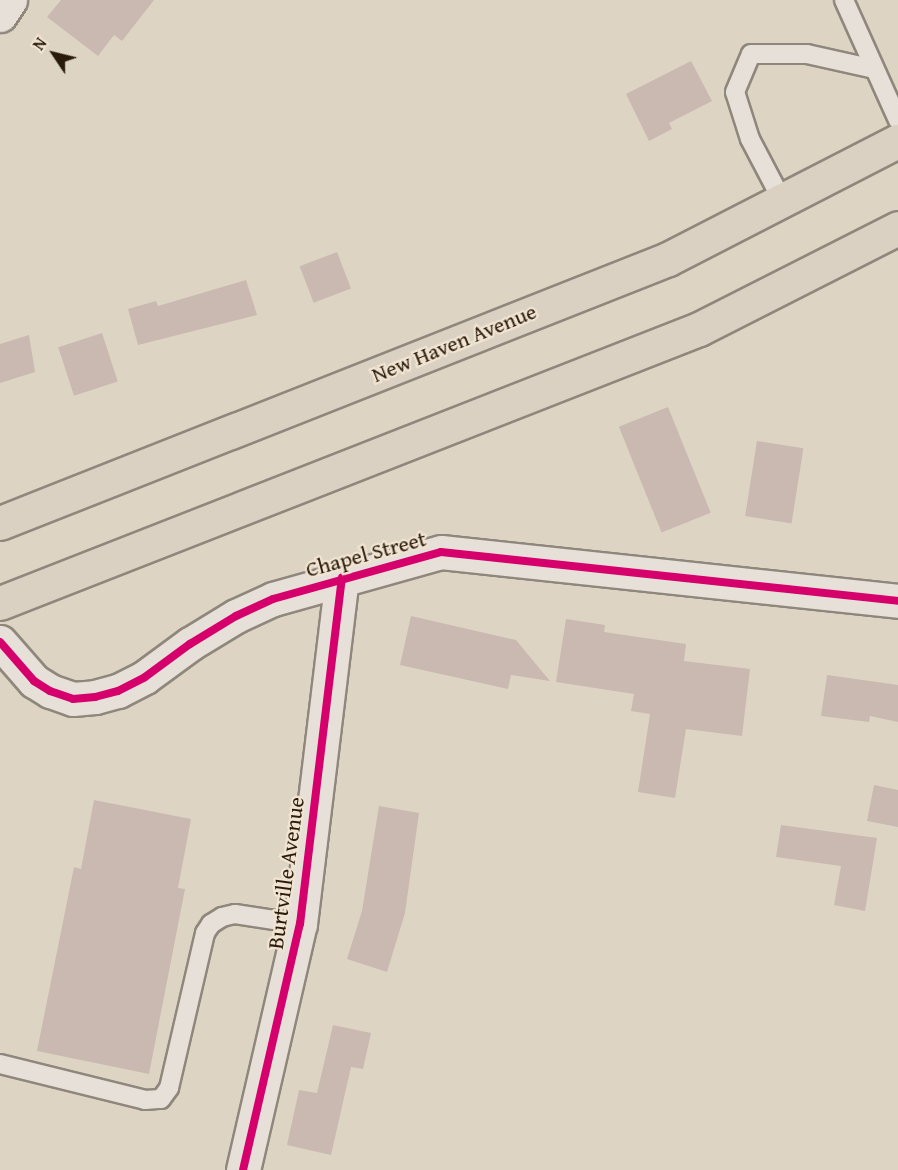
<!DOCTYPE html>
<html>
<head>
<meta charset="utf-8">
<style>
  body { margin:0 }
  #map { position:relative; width:898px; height:1170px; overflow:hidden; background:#ded4c4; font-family:"Gentium Book Plus",serif }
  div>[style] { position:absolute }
  .building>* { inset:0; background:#cab9b0; transform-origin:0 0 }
  .roads { filter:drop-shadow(2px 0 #8f877c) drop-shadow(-2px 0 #8f877c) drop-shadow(0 2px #8f877c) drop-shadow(0 -2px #8f877c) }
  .lane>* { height:18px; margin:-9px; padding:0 9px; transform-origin:9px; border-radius:9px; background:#e6e0d8 }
  .street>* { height:33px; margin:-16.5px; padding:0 16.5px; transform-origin:16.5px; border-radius:16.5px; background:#e6e0d8 }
  .highway>* { height:33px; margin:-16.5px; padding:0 16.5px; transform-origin:16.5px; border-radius:16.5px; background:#dad1c3 }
  .cycleway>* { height:8px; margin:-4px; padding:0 4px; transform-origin:4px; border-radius:4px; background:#d6006c }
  span { translate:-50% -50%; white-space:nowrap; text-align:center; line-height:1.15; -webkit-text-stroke:4.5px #f1e4d2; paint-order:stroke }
  .street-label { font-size:22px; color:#291a0a }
  .north { position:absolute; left:24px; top:24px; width:60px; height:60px; -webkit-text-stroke:4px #f1e4d2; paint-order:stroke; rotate:305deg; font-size:16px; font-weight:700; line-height:24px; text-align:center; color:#291a0a }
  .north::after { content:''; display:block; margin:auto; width:21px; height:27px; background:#291a0a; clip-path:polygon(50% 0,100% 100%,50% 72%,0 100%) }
</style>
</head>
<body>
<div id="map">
  <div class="building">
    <div style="clip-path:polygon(61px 0,154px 0,122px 41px,114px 35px,98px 56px,47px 17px)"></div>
    <div style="clip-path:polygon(691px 61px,712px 101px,669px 123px,672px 129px,649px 141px,626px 94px)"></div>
    <div style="left:337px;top:252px;width:39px;height:40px;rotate:69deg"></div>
    <div style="clip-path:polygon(246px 280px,257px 315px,138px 345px,128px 309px,156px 301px,158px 306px)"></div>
    <div style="left:102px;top:333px;width:51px;height:46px;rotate:72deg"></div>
    <div style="clip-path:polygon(29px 335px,35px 372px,0 383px,0 344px)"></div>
    <div style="left:668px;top:407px;width:114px;height:53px;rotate:68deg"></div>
    <div style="left:757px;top:441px;width:47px;height:76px;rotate:9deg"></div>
    <div style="clip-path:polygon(411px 616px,516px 640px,550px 681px,511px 675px,508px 689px,400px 665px)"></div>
    <div style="clip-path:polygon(566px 619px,605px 625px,604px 632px,686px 644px,684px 661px,750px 669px,742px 736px,686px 729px,675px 798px,638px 792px,650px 714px,631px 711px,634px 694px,556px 682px)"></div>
    <div style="clip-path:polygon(827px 675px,898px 685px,898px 722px,870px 716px,869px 722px,821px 716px)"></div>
    <div style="clip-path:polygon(874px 785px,898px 790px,898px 827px,867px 821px)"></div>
    <div style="clip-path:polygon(94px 800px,191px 819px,178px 888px,185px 889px,149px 1074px,37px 1051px,74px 867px,81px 869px)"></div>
    <div style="clip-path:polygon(379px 806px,419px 813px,405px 913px,387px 972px,347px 959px,362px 911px)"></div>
    <div style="clip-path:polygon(781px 825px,877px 838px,865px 911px,834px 905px,841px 866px,776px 857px)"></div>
    <div style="clip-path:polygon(333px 1025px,371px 1033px,363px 1069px,351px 1067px,331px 1155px,287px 1145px,299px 1090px,317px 1093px)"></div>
  </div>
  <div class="roads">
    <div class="lane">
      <div style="left:844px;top:0;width:132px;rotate:65.8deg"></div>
      <div style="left:782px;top:200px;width:69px;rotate:-117.7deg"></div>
      <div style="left:750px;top:139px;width:49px;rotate:-107.7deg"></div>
      <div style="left:735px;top:92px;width:41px;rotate:-67.2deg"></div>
      <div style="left:751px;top:54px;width:56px"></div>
      <div style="left:807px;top:54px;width:69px;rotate:12.6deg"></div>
      <div style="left:0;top:1064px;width:149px;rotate:13.9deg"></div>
      <div style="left:145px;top:1100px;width:16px;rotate:-4deg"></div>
      <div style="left:161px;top:1099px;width:14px;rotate:-54deg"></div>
      <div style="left:169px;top:1088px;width:159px;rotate:-76.9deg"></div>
      <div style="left:205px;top:933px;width:11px;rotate:-56deg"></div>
      <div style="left:211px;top:924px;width:13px;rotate:-32deg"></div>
      <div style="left:222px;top:917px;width:13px;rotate:-13deg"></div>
      <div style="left:235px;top:914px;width:66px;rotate:8.7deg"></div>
    </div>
    <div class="street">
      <div style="left:0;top:15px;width:18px;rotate:-56deg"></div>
      <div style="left:0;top:642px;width:52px;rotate:48.9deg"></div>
      <div style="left:34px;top:681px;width:19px;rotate:32deg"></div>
      <div style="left:50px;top:691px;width:24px;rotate:19deg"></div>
      <div style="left:73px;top:699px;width:22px;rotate:-5deg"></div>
      <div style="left:95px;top:697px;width:24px;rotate:-15deg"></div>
      <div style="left:118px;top:691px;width:30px;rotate:-27deg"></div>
      <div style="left:145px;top:677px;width:56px;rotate:-36.3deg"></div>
      <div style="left:190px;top:644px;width:54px;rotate:-31.3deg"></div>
      <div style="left:236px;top:616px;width:41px;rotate:-24.7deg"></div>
      <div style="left:273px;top:599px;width:174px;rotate:-15.6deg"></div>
      <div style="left:441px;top:552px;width:460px;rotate:6.1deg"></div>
      <div style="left:243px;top:1170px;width:253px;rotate:-77deg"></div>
      <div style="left:300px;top:924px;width:349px;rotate:-83.1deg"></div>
    </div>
    <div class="highway">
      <div style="left:0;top:523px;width:718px;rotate:-21.56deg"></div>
      <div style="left:668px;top:259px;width:259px;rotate:-27.2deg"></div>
      <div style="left:0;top:603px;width:751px;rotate:-21.4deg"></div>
      <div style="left:699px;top:329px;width:223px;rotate:-26.9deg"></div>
    </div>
  </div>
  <div class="cycleway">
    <div style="left:0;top:642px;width:52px;rotate:48.9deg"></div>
    <div style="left:34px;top:681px;width:19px;rotate:32deg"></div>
    <div style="left:50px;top:691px;width:24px;rotate:19deg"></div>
    <div style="left:73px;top:699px;width:22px;rotate:-5deg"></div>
    <div style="left:95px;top:697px;width:24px;rotate:-15deg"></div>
    <div style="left:118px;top:691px;width:30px;rotate:-27deg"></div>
    <div style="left:145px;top:677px;width:56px;rotate:-36.3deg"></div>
    <div style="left:190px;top:644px;width:54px;rotate:-31.3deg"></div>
    <div style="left:236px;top:616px;width:41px;rotate:-24.7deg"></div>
    <div style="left:273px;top:599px;width:174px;rotate:-15.6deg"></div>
    <div style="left:441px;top:552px;width:460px;rotate:6.1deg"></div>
    <div style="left:243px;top:1170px;width:253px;rotate:-77deg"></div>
    <div style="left:300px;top:924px;width:349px;rotate:-83.1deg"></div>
  </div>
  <div class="street-label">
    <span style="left:454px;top:343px;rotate:-22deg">New Haven Avenue</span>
    <span style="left:366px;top:554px;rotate:-15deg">Chapel Street</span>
    <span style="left:286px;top:873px;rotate:-82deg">Burtville Avenue</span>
  </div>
  <div class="north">N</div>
</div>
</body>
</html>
